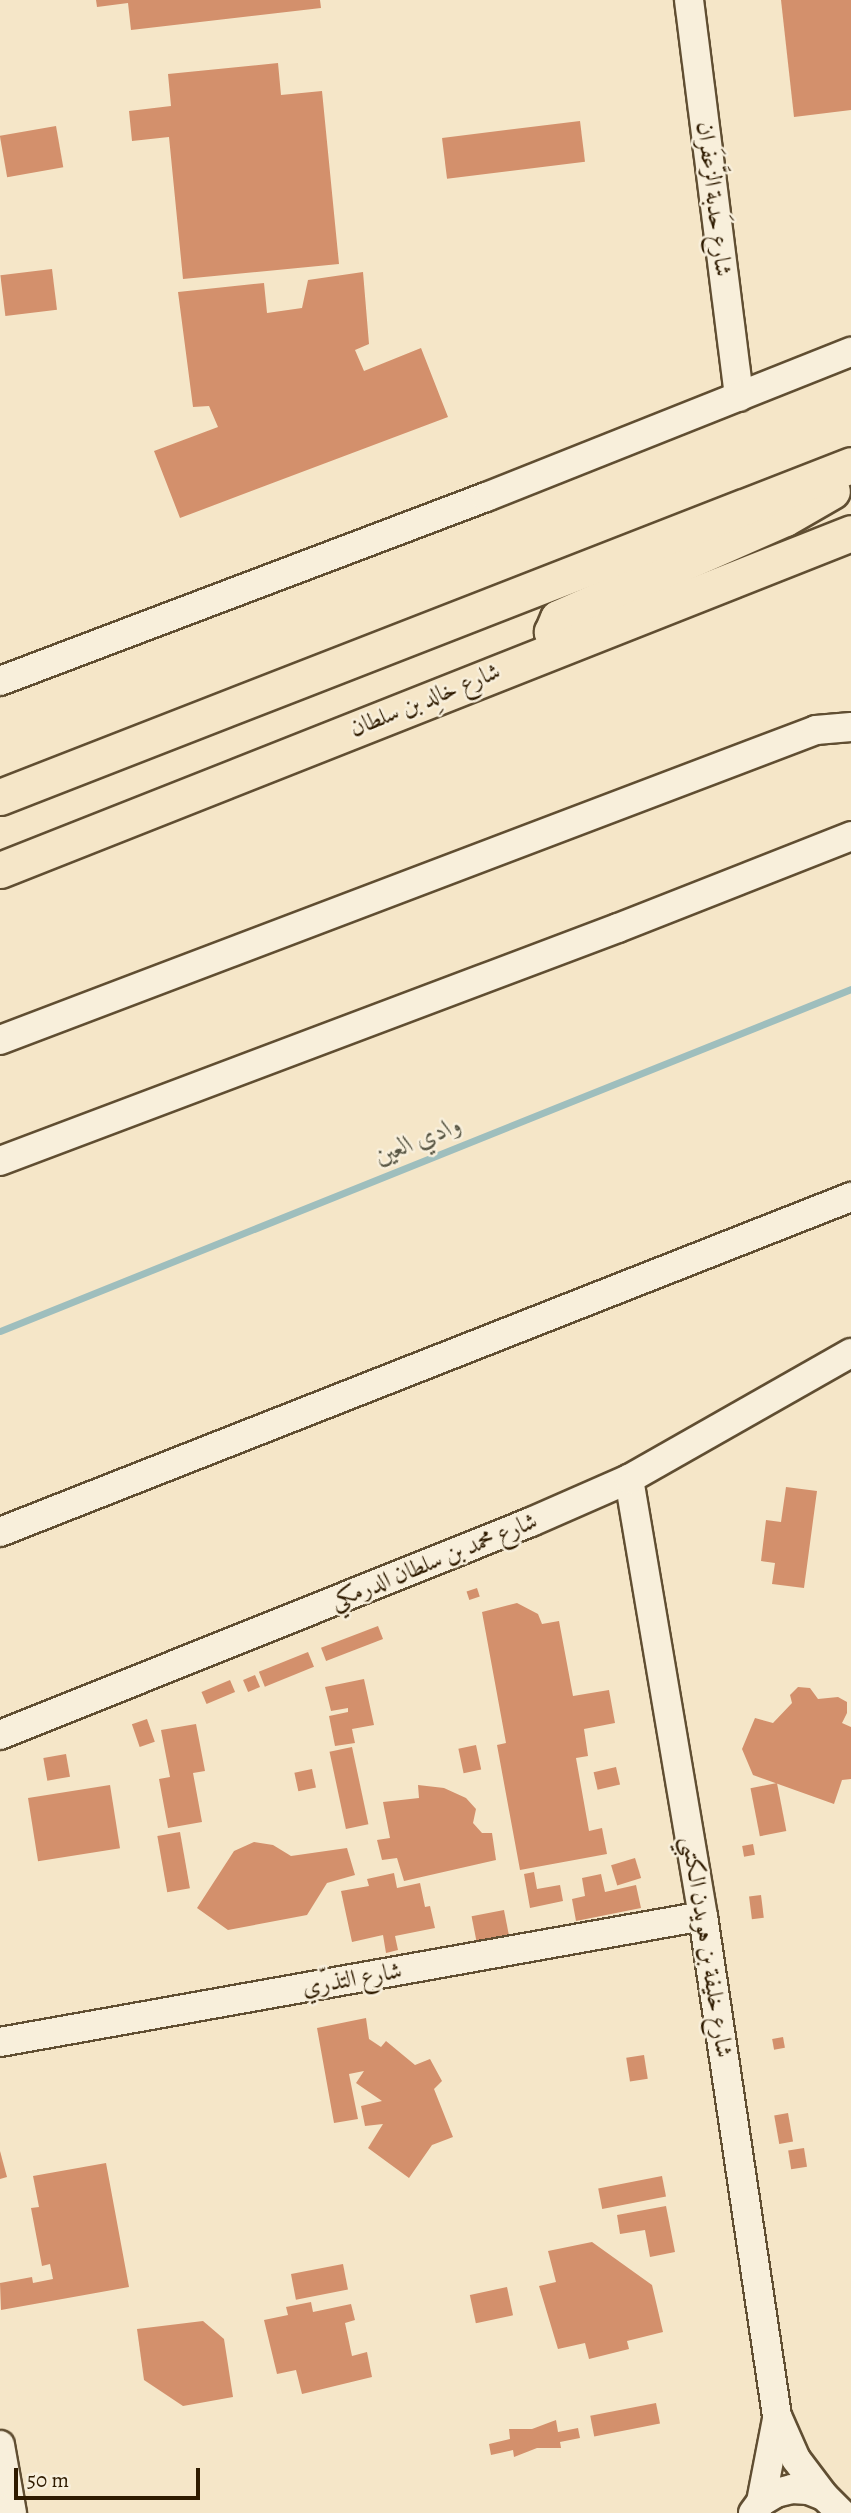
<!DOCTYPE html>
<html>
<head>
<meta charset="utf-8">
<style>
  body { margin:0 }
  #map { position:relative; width:851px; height:2513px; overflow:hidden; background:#f5e6c8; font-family:Alegreya,Amiri,serif }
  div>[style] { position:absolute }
  .stream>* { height:7px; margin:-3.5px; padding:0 3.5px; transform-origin:3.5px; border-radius:3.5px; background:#9ebebd }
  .building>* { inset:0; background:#d3906c; transform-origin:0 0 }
  .roads { filter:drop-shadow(2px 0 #604e32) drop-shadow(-2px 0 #604e32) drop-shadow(0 2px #604e32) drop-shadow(0 -2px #604e32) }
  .minor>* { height:28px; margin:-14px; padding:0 14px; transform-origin:14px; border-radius:14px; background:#f8efdb }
  .major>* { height:35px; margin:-17.5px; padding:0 17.5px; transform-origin:17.5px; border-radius:17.5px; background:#f5e6c8 }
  span { translate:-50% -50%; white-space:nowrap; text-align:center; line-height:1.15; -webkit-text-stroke:5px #f8efdb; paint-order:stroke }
  .street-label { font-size:24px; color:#2f1b00 }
  .water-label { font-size:26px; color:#565442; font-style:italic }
  .scale { position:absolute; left:14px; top:2468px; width:186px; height:32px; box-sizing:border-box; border:4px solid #2f1b00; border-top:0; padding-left:9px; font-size:21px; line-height:24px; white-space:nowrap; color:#2f1b00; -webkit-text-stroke:5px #f8efdb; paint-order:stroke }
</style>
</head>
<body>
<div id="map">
  <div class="stream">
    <div style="left:0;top:1331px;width:917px;rotate:-21.89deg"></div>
  </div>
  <div class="building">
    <div style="clip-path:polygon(96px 0,320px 0,321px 8px,131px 30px,128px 3px,97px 7px)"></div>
    <div style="clip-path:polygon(781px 0,851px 0,851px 110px,794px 117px)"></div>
    <div style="clip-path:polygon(278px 63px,281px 95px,322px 91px,339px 264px,183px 279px,169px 137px,132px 141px,129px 111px,171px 106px,168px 74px)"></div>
    <div style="left:580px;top:121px;width:41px;height:139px;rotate:83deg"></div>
    <div style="left:56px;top:126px;width:42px;height:57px;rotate:80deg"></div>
    <div style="left:52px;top:269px;width:41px;height:52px;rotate:83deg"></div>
    <div style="clip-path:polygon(363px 272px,369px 344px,355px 350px,364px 371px,421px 348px,448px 417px,180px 518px,154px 451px,218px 427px,209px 406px,193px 407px,178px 292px,264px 283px,267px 313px,302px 308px,308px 280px)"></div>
    <div style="clip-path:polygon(786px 1487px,817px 1491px,804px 1588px,772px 1584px,775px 1563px,761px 1561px,766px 1520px,781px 1522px)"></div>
    <div style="left:477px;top:1588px;width:9px;height:11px;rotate:72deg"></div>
    <div style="clip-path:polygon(517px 1603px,538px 1614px,542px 1624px,559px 1621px,573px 1696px,609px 1690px,615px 1723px,584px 1729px,588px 1756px,576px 1758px,589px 1831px,602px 1828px,607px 1854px,520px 1870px,497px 1745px,506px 1743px,482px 1612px)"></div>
    <div style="left:378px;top:1626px;width:14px;height:61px;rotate:69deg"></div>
    <div style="left:308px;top:1652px;width:16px;height:53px;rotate:68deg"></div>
    <div style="left:255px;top:1675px;width:13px;height:13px;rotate:67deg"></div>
    <div style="clip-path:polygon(364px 1679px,374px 1725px,352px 1729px,355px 1743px,335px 1746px,329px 1716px,348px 1712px,348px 1708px,331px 1711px,325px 1687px)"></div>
    <div style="left:230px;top:1680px;width:13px;height:31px;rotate:67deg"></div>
    <div style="clip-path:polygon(798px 1687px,810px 1688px,818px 1699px,838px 1697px,847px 1702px,847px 1713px,842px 1723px,851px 1727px,851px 1779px,842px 1780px,834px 1804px,753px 1775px,742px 1749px,755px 1718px,773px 1723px,792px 1703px,790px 1695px)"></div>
    <div style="left:147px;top:1719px;width:24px;height:16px;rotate:71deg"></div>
    <div style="clip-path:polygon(196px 1724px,205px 1771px,193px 1773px,202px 1822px,168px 1828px,159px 1779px,170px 1777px,161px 1730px)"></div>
    <div style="left:476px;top:1745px;width:25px;height:18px;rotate:78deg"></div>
    <div style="left:352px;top:1747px;width:79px;height:23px;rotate:78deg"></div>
    <div style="left:66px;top:1754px;width:23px;height:23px;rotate:80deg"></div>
    <div style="left:616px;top:1767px;width:18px;height:23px;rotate:77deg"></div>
    <div style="left:312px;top:1769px;width:19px;height:18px;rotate:78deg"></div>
    <div style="left:777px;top:1783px;width:49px;height:27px;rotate:79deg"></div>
    <div style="left:110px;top:1785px;width:64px;height:83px;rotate:81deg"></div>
    <div style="clip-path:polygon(418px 1785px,444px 1788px,466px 1798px,476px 1809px,473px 1823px,482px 1833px,492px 1833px,496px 1860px,404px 1881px,397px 1858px,382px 1860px,377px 1840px,390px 1838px,383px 1802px,419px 1798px)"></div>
    <div style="left:180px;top:1832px;width:57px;height:23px;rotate:80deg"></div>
    <div style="clip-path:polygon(254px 1842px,273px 1845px,291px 1856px,347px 1848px,355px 1875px,327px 1883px,307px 1915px,228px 1930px,197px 1908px,234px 1851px)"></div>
    <div style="left:753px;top:1844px;width:11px;height:11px;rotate:80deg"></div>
    <div style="left:635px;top:1858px;width:21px;height:25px;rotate:73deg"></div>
    <div style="clip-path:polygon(534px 1872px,537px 1889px,560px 1885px,563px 1901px,530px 1908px,524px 1874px)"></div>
    <div style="clip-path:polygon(394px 1873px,397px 1888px,420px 1883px,425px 1907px,430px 1906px,435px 1928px,395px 1936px,398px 1950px,386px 1953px,383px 1935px,352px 1942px,341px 1891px,369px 1886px,367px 1879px)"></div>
    <div style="clip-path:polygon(601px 1874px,605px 1892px,636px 1885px,641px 1908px,576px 1921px,572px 1899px,585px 1896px,582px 1878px)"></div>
    <div style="left:761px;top:1895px;width:23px;height:12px;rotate:83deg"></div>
    <div style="left:504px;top:1910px;width:25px;height:33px;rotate:79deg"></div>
    <div style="clip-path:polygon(366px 2018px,369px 2039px,381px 2047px,386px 2041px,415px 2065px,430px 2059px,442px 2081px,434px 2089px,453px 2137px,432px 2145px,409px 2178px,368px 2148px,383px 2124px,365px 2126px,361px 2106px,382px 2101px,356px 2083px,364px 2071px,349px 2074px,358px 2119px,334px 2123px,317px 2028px)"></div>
    <div style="left:783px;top:2037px;width:11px;height:11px;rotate:80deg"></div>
    <div style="left:644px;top:2055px;width:24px;height:18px;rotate:81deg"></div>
    <div style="left:788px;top:2113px;width:29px;height:14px;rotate:80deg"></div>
    <div style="left:804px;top:2148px;width:19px;height:16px;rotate:81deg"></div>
    <div style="clip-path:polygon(0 2151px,7px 2177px,0 2179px)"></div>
    <div style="clip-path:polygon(106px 2163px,129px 2287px,1px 2310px,0 2283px,32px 2277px,33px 2283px,53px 2279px,50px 2264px,42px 2266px,31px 2208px,39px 2207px,33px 2176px)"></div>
    <div style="left:662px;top:2176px;width:21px;height:65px;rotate:79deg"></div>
    <div style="clip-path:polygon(666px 2206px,675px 2252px,650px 2257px,645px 2230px,620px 2234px,617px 2215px)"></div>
    <div style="clip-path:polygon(592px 2242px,652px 2285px,663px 2332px,627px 2341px,629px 2349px,589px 2359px,585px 2343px,558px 2349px,539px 2286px,556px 2282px,548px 2251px)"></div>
    <div style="left:343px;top:2264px;width:26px;height:53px;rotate:79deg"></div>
    <div style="left:507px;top:2287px;width:29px;height:38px;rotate:78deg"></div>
    <div style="clip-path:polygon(311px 2302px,313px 2312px,351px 2304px,355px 2320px,345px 2323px,352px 2356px,367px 2352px,372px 2377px,302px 2394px,296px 2370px,277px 2374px,264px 2320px,288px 2315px,286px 2307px)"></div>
    <div style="clip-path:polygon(203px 2321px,224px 2339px,233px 2397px,183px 2406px,144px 2380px,137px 2329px)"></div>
    <div style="left:656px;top:2403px;width:21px;height:67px;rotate:79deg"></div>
    <div style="clip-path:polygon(556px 2420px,558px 2432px,578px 2428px,580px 2438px,560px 2442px,561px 2448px,537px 2448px,514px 2457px,513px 2450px,491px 2455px,489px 2444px,510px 2439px,509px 2429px,532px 2429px)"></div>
  </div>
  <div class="roads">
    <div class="minor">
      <div style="left:689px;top:0;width:400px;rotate:82.8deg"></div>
      <div style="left:0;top:681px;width:520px;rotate:-20.74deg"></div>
      <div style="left:486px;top:497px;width:393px;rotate:-21.7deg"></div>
      <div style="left:0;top:1040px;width:873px;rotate:-20.8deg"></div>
      <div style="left:816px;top:730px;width:35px;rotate:-5deg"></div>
      <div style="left:0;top:1161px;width:660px;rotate:-20.66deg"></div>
      <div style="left:618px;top:928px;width:251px;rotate:-21.5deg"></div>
      <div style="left:629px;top:1479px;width:443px;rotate:80.4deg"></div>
      <div style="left:703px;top:1916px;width:505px;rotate:81.58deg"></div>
      <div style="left:777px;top:2416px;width:47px;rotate:66.2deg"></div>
      <div style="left:796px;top:2459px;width:46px;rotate:52.9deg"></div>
      <div style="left:0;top:1532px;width:915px;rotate:-21.49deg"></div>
      <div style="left:0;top:1735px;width:572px;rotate:-21.86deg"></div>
      <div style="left:531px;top:1522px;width:107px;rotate:-23.7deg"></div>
      <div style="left:629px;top:1479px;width:255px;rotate:-29.6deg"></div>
      <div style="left:0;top:2042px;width:714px;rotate:-10.16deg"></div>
      <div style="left:0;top:2445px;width:69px;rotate:80deg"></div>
      <div style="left:761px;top:2502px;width:85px;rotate:-79.1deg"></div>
      <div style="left:753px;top:2513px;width:14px;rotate:-54deg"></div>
      <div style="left:761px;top:2502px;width:17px;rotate:-31deg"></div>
      <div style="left:776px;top:2493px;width:16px;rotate:-14deg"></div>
      <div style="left:792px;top:2489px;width:16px;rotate:4deg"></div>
      <div style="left:808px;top:2490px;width:17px;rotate:21deg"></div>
      <div style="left:824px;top:2496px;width:24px;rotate:45deg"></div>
    </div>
    <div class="major">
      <div style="left:559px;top:646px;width:16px;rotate:-117deg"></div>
      <div style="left:552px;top:632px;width:15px;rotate:-67deg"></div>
      <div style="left:558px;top:618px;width:248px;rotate:-23.8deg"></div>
      <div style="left:785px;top:518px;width:54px;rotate:-29.9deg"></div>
      <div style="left:0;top:797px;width:913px;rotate:-21.31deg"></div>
      <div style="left:0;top:870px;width:915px;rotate:-21.6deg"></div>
    </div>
  </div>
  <div class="street-label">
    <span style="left:714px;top:199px;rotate:83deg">شارع حَدبة الزَّعفَران</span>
    <span style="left:425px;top:700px;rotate:-22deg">شارع خالِد بن سلطان</span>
    <span style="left:434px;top:1561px;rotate:-22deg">شارع محمد بن سلطان الدرمكي</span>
    <span style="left:707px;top:1947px;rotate:81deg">شارع خليفة بن هويدن الكتبي</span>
    <span style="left:352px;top:1979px;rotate:-10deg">شارع التذرّي</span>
  </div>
  <div class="water-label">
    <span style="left:418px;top:1140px;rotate:-22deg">وادي العين</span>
  </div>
  <div class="scale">50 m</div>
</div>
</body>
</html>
